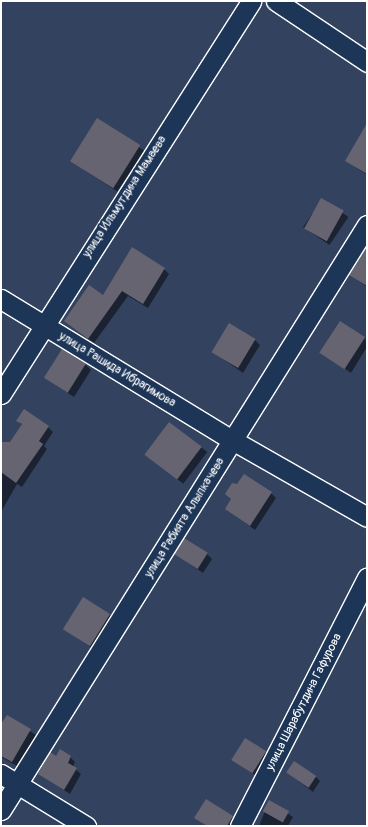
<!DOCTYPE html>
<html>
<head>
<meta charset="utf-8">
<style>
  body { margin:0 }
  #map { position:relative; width:368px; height:827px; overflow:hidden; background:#33435f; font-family:Pangolin,sans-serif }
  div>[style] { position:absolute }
  .shadow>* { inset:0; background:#0007; transform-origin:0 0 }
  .building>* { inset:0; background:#676472; transform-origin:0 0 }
  .roads { filter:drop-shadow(1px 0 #fff) drop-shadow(-1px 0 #fff) drop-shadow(0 1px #fff) drop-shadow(0 -1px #fff) }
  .minor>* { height:19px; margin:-9.5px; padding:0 9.5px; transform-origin:9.5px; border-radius:9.5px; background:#1d3557 }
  span { translate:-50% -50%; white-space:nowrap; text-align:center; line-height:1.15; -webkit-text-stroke:4px #1d3557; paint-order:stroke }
  .street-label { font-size:12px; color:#fff }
  .frame { position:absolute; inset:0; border:2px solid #fff; pointer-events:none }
</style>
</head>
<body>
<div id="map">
  <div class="shadow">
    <div style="left:97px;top:120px;width:56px;height:49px;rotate:33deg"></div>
    <div style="clip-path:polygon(367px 137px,367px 175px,346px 161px)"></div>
    <div style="left:322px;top:199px;width:32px;height:34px;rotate:34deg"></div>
    <div style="clip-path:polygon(367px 250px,367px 287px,350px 275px)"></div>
    <div style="clip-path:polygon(164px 269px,169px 274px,148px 308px,128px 296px,94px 343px,65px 321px,103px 296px)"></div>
    <div style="clip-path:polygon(365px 337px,367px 347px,351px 373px,321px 352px)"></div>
    <div style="clip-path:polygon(255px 340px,260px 345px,243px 373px,213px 352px)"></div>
    <div style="clip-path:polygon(86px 365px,91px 370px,74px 397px,45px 378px)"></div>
    <div style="clip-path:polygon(18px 421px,48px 427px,53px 432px,44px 446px,47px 449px,22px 487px,17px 484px,1px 512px,1px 443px,10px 443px,22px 425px)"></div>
    <div style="left:169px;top:423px;width:48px;height:40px;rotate:37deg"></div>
    <div style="clip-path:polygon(271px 493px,276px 498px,255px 530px,226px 509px,232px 500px,226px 494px)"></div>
    <div style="clip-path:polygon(175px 554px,207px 554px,212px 559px,203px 573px)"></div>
    <div style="clip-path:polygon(109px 614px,114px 620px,95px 650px,64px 629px)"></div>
    <div style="clip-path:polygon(7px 716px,36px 735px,17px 766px,1px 757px,1px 726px)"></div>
    <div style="clip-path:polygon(265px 752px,271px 757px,260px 778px,232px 760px)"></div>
    <div style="clip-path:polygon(57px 757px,70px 757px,75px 762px,73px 767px,81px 774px,70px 794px,39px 774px)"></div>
    <div style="clip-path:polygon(288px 773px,315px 776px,320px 781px,313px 792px)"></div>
    <div style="clip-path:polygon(269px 801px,293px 817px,288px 826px,259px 826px)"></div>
    <div style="clip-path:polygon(195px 817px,232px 817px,237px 822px,235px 826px,206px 826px)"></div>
  </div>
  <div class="building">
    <div style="left:97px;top:118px;width:51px;height:51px;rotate:32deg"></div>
    <div style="clip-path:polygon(367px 123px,367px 174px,345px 161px)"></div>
    <div style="left:321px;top:198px;width:26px;height:35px;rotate:29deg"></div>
    <div style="clip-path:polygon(367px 246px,367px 286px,349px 275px)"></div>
    <div style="clip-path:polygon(132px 247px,165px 268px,143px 304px,122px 291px,88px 339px,64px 321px,89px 285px,103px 295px)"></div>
    <div style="left:340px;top:321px;width:30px;height:38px;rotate:33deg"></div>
    <div style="left:229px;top:323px;width:31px;height:34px;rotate:31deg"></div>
    <div style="left:62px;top:349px;width:28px;height:34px;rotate:32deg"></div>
    <div style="clip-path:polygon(24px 409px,49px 426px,39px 441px,43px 444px,16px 483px,1px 472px,1px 442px,10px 442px,22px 424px,16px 421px)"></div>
    <div style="left:169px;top:422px;width:41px;height:41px;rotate:37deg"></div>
    <div style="clip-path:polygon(244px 474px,272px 492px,250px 526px,225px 509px,231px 499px,225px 494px,232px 483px,237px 484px)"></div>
    <div style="left:184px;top:538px;width:28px;height:19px;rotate:32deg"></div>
    <div style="left:83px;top:597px;width:32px;height:38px;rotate:32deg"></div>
    <div style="clip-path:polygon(7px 715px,31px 729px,12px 762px,1px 756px,1px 724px)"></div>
    <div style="left:245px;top:738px;width:25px;height:26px;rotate:32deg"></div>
    <div style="clip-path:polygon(60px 749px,71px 756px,68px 763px,77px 768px,64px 790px,38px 774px,50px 752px,56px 756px)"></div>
    <div style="left:294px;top:761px;width:27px;height:14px;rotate:34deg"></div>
    <div style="clip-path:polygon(206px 799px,233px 816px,227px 826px,207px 826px,194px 818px)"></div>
    <div style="left:269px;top:800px;width:23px;height:13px;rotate:29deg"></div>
  </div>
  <div class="roads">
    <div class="minor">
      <div style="left:276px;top:1px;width:110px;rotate:33.8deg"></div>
      <div style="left:1px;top:299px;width:273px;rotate:31.4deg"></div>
      <div style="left:234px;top:441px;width:153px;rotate:29.7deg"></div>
      <div style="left:1px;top:394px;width:466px;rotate:-57.5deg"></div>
      <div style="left:1px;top:774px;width:100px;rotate:31.5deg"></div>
      <div style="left:1px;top:810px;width:690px;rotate:-57.97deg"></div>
      <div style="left:240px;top:826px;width:279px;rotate:-62.9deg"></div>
    </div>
  </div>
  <div class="street-label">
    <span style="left:125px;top:197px;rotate:-57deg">улица Ильмутдина Мамаева</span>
    <span style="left:117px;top:370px;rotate:31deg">улица Рашида Ибрагимова</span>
    <span style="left:185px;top:518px;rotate:-58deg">улица Рабията Алыпкачева</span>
    <span style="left:304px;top:702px;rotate:-63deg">улица Шарабутдина Гафурова</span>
  </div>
  <div class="frame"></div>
</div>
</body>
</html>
